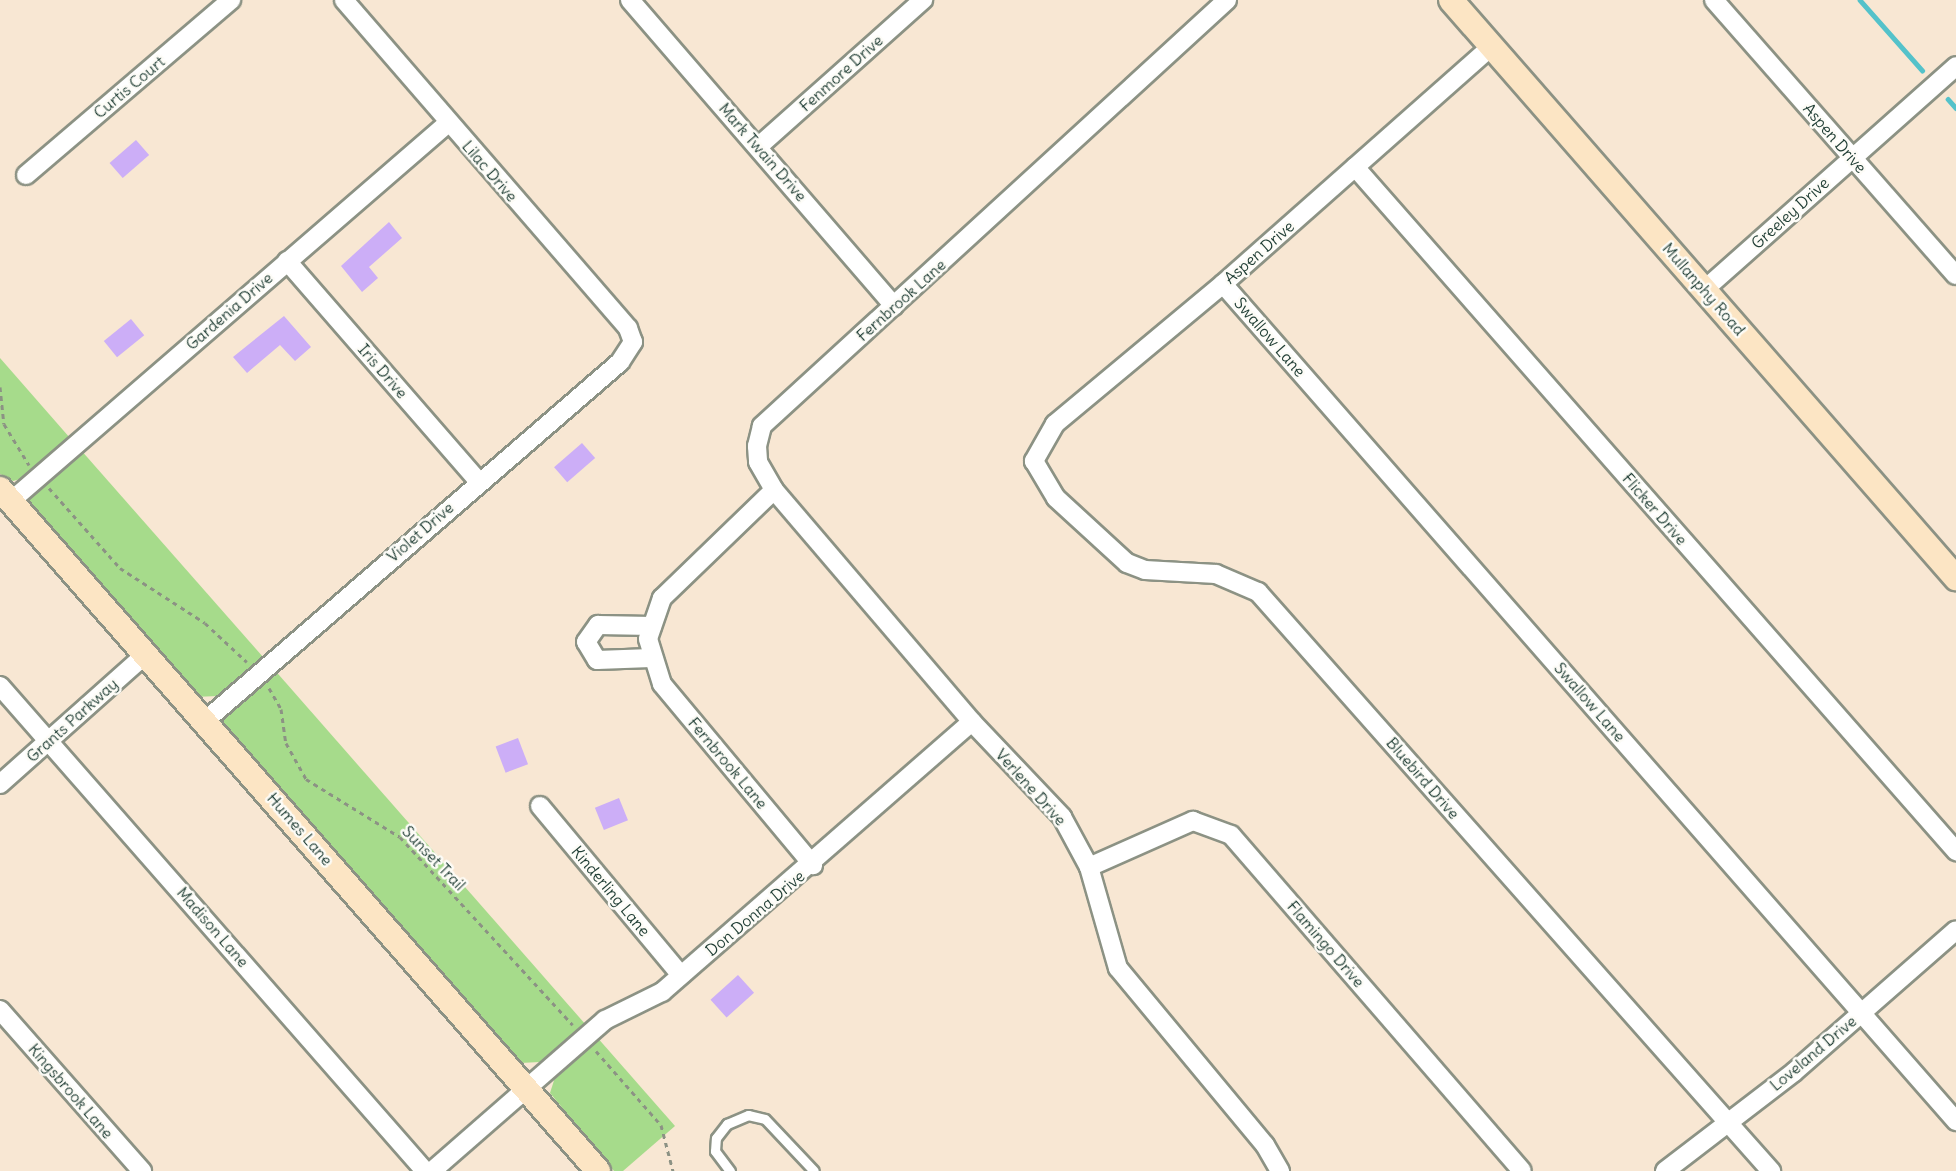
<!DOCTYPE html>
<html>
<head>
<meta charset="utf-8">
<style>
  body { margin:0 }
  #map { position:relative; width:1956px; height:1171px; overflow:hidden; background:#f8e7d3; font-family:Delius,sans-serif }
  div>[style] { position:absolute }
  .green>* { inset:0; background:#a6db8b }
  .stream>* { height:4.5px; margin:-2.25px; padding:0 2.25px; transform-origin:2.25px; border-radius:2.25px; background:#54c2ca }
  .building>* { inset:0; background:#ccaef7; transform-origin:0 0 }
  .path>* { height:3px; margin-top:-1.5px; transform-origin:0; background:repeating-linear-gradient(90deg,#8c9284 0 4.5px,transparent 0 9px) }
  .roads { filter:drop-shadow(2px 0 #8c9284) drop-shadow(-2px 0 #8c9284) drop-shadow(0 2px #8c9284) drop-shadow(0 -2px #8c9284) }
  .lane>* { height:9px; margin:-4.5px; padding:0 4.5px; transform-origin:4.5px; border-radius:4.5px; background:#fff }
  .street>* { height:18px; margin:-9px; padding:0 9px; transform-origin:9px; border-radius:9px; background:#fff }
  .secondary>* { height:24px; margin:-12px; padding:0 12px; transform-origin:12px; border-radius:12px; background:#fce5c4 }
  span { translate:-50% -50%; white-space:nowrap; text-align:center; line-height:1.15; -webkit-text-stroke:5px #fdfcf7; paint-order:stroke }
  .street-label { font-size:16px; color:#1f3d34 }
</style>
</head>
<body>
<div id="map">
  <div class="green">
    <div style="clip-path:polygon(0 358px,70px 438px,24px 478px,13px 481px,0 474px)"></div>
    <div style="clip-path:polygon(80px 449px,263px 657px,218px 696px,194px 697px,33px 512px,29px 499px,35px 488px)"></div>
    <div style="clip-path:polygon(272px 667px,586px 1025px,540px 1062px,520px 1063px,510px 1055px,220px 724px,223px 713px)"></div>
    <div style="clip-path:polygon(596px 1036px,675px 1126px,623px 1171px,614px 1171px,550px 1093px,557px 1071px)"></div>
  </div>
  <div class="stream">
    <div style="left:1860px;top:0;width:94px;rotate:48.5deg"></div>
    <div style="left:1948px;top:99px;width:12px;rotate:48deg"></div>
  </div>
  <div class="building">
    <div style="left:136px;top:140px;width:20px;height:35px;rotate:49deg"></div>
    <div style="clip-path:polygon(389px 222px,402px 238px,369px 267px,378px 278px,362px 292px,341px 266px)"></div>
    <div style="clip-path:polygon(284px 316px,311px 347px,295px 361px,280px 345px,247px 373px,233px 357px)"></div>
    <div style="left:131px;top:319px;width:21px;height:35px;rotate:51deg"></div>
    <div style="left:582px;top:443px;width:20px;height:37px;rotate:49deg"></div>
    <div style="left:518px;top:738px;width:28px;height:24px;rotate:69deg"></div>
    <div style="left:619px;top:798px;width:24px;height:26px;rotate:68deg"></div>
    <div style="left:738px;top:975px;width:24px;height:37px;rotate:48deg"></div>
  </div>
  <div class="path">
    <div style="left:0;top:387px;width:37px;rotate:84deg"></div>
    <div style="left:4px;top:424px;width:48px;rotate:58.6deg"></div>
    <div style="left:49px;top:488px;width:107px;rotate:48.4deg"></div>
    <div style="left:120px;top:568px;width:101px;rotate:32.9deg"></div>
    <div style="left:205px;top:623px;width:57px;rotate:42.9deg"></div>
    <div style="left:269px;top:688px;width:24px;rotate:60deg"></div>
    <div style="left:281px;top:709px;width:34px;rotate:82deg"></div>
    <div style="left:286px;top:743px;width:41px;rotate:60.9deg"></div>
    <div style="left:306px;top:779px;width:110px;rotate:31.7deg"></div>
    <div style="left:400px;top:837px;width:255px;rotate:47.4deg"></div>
    <div style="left:596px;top:1051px;width:98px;rotate:48.7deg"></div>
    <div style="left:661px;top:1125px;width:48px;rotate:75.4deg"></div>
  </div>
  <div class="roads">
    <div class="lane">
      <div style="left:730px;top:1171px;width:25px;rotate:-127deg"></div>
      <div style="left:715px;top:1151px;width:13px;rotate:-86deg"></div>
      <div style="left:716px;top:1138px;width:18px;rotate:-52deg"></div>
      <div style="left:727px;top:1124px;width:23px;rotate:-23deg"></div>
      <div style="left:748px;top:1115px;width:17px;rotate:13deg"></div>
      <div style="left:765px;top:1119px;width:71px;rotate:46.7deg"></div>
    </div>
    <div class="street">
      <div style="left:630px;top:0;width:404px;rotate:49.2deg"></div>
      <div style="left:1227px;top:0;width:631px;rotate:137.51deg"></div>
      <div style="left:762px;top:426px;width:21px;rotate:104deg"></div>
      <div style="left:757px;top:446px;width:16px;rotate:86deg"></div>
      <div style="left:758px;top:462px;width:32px;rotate:60deg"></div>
      <div style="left:774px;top:490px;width:305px;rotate:49.5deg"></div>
      <div style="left:972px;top:722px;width:131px;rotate:46.5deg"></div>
      <div style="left:1062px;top:817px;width:57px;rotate:61.6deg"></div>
      <div style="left:1089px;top:867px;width:105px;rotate:74deg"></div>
      <div style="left:1118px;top:968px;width:230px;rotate:50.3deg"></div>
      <div style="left:1265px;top:1145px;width:30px;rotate:60deg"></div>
      <div style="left:1714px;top:0;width:366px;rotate:48.7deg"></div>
      <div style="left:1492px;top:46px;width:359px;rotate:138.5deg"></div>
      <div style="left:1223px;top:284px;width:219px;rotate:140.2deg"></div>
      <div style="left:1055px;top:424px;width:43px;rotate:119.6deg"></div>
      <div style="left:1034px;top:461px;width:43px;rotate:59.3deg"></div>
      <div style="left:1056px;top:498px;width:96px;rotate:42.5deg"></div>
      <div style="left:1127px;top:563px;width:19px;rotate:21deg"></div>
      <div style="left:1145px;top:570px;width:71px;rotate:3.2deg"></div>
      <div style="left:1216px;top:574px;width:46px;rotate:23.2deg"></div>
      <div style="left:1258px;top:592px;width:774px;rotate:48.46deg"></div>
      <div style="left:759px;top:146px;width:220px;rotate:-41.7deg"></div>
      <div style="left:1355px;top:167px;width:911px;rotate:48.7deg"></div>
      <div style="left:26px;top:175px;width:270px;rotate:-40.5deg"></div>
      <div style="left:287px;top:261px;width:291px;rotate:49deg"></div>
      <div style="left:1223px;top:284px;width:1113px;rotate:48.79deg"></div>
      <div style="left:1704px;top:290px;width:337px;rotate:-41.6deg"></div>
      <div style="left:774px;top:490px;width:156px;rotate:136deg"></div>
      <div style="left:662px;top:598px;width:43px;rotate:108.9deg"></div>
      <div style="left:648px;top:639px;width:47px;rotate:72.7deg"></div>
      <div style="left:662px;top:684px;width:236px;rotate:50.2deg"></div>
      <div style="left:11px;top:501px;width:578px;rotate:-40.86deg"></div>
      <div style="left:651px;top:658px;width:54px;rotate:177.9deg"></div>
      <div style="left:597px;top:660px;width:21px;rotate:-121deg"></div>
      <div style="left:586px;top:642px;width:21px;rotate:-55deg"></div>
      <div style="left:598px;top:625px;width:54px;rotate:1.1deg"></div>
      <div style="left:0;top:686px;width:645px;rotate:48.77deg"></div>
      <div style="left:205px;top:721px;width:549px;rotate:-40.86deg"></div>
      <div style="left:620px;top:362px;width:24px;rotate:-57deg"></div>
      <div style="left:633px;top:342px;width:15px;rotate:-110deg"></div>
      <div style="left:628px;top:328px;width:434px;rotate:-130.9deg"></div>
      <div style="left:0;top:784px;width:194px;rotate:-41.7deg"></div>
      <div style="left:540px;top:806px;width:220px;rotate:50.2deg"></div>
      <div style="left:1089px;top:867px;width:114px;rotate:-23.9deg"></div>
      <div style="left:1193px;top:821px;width:40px;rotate:20.2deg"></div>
      <div style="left:1231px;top:835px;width:444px;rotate:49.1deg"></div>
      <div style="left:0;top:1010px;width:215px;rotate:48.6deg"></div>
      <div style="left:432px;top:1171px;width:230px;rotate:-41.1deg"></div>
      <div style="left:605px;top:1020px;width:64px;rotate:-26.2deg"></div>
      <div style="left:662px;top:992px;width:411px;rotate:-41.1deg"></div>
      <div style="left:1665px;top:1171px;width:163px;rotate:-37.5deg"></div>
      <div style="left:1794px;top:1072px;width:215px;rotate:-41.2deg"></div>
    </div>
    <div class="secondary">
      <div style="left:1451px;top:0;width:768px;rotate:48.86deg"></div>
      <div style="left:0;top:489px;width:907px;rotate:48.75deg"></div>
    </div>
  </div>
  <div class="street-label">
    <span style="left:841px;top:73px;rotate:-42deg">Fenmore Drive</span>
    <span style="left:129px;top:87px;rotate:-40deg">Curtis Court</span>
    <span style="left:1835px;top:138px;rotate:49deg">Aspen Drive</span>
    <span style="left:763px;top:152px;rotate:49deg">Mark Twain Drive</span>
    <span style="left:490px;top:171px;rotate:49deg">Lilac Drive</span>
    <span style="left:1790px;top:213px;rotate:-42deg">Greeley Drive</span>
    <span style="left:1259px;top:252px;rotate:-41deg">Aspen Drive</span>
    <span style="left:1704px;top:289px;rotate:49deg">Mullanphy Road</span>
    <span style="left:901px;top:300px;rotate:-42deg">Fernbrook Lane</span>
    <span style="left:229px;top:311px;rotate:-41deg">Gardenia Drive</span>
    <span style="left:1270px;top:337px;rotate:49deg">Swallow Lane</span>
    <span style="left:383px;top:371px;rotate:49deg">Iris Drive</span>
    <span style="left:1655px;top:509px;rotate:49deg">Flicker Drive</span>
    <span style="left:420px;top:532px;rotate:-41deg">Violet Drive</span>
    <span style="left:1590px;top:702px;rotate:49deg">Swallow Lane</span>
    <span style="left:72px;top:720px;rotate:-42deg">Grants Parkway</span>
    <span style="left:728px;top:763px;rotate:50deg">Fernbrook Lane</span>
    <span style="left:1423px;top:778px;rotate:49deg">Bluebird Drive</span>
    <span style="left:1031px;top:787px;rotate:48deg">Verlene Drive</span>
    <span style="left:300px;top:829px;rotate:49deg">Humes Lane</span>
    <span style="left:434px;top:858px;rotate:46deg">Sunset Trail</span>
    <span style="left:611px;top:891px;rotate:50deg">Kinderling Lane</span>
    <span style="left:755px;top:913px;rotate:-40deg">Don Donna Drive</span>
    <span style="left:213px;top:927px;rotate:49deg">Madison Lane</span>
    <span style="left:1326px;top:944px;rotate:49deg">Flamingo Drive</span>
    <span style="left:1813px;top:1053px;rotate:-40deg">Loveland Drive</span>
    <span style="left:71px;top:1091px;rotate:49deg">Kingsbrook Lane</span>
  </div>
</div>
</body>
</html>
